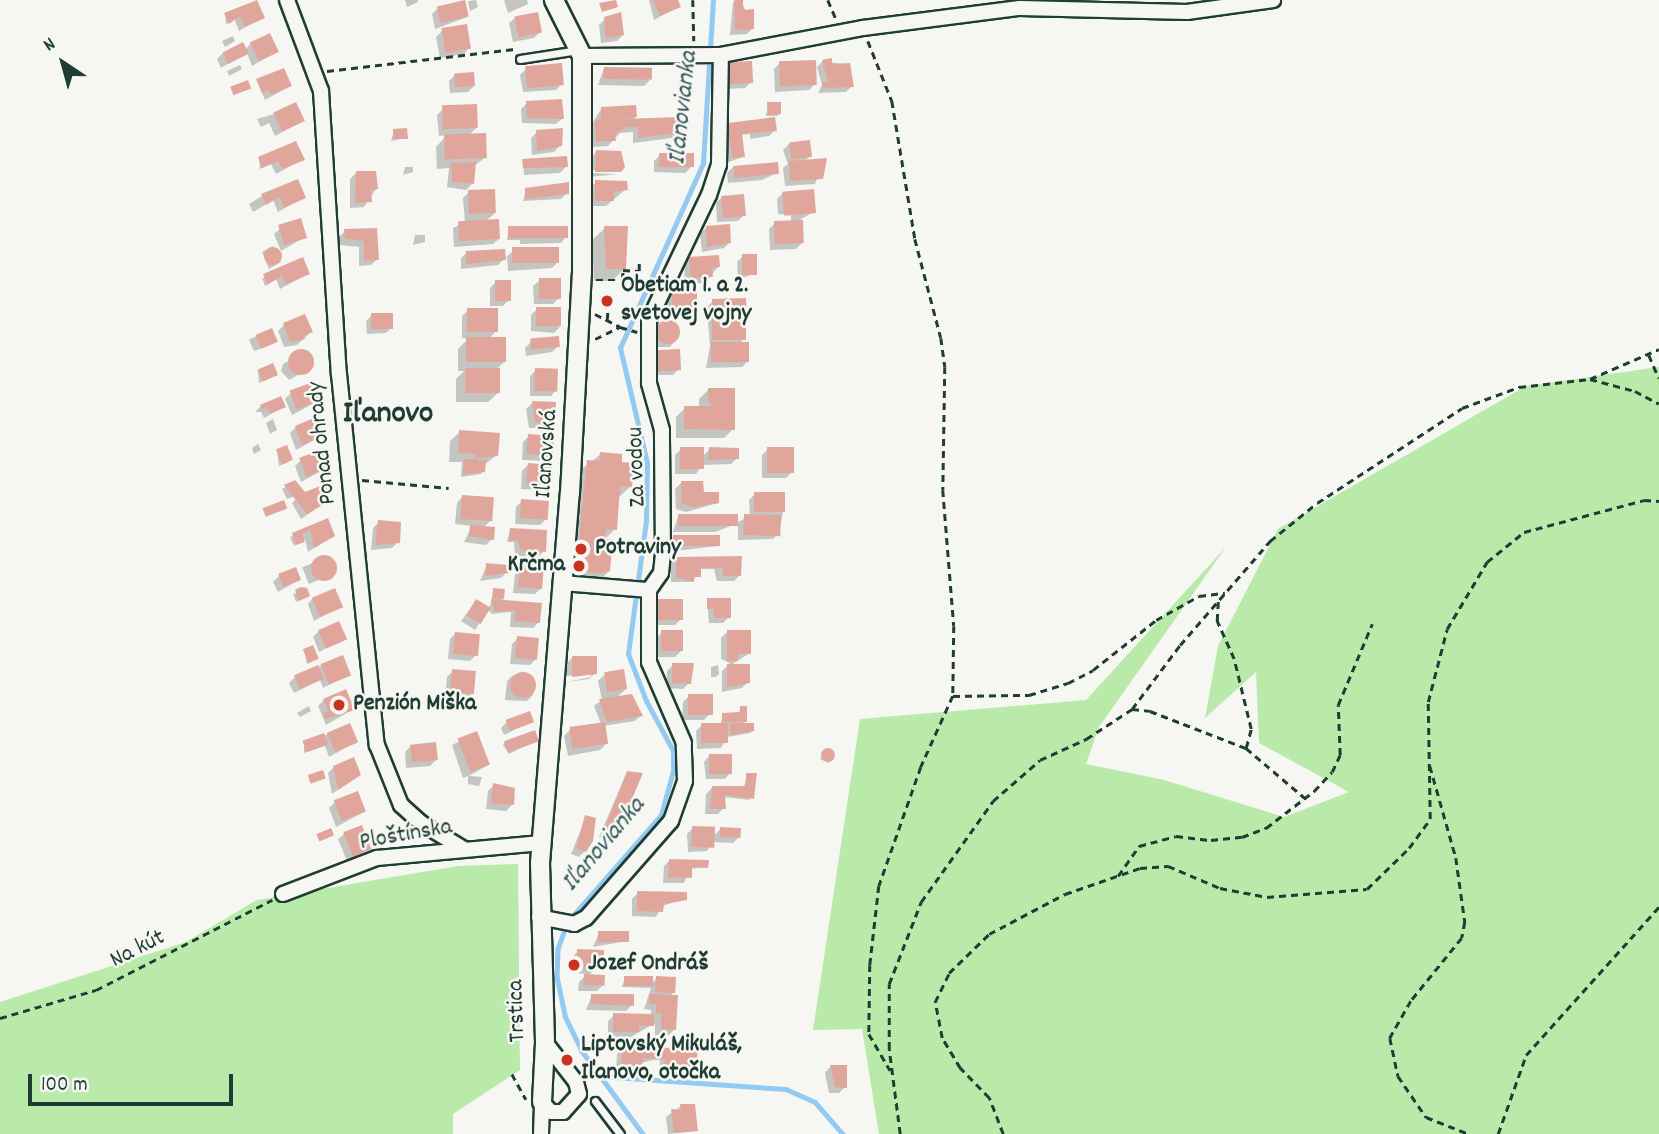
<!DOCTYPE html>
<html>
<head>
<meta charset="utf-8">
<style>
  body { margin:0 }
  #map { position:relative; width:1659px; height:1134px; overflow:hidden; background:#f6f6f2; font-family:Dekko,sans-serif }
  div>[style] { position:absolute }
  .green>* { inset:0; background:#b9eaaa }
  .shadow>* { inset:0; background:#0003; transform-origin:0 0 }
  .stream>* { height:4.5px; margin:-2.25px; padding:0 2.25px; transform-origin:2.25px; border-radius:2.25px; background:#92caf1 }
  .building>* { inset:0; background:#e0a69c; transform-origin:0 0 }
  .round { border-radius:50% }
  .path>* { height:2.5px; margin-top:-1.25px; transform-origin:0; background:repeating-linear-gradient(90deg,#1f3d34 0 7px,transparent 0 12px) }
  .roads { filter:drop-shadow(2px 0 #1f3d34) drop-shadow(-2px 0 #1f3d34) drop-shadow(0 2px #1f3d34) drop-shadow(0 -2px #1f3d34) }
  .service>* { height:7px; margin:-3.5px; padding:0 3.5px; transform-origin:3.5px; border-radius:3.5px; background:#f6f6f2 }
  .minor>* { height:14px; margin:-7px; padding:0 7px; transform-origin:7px; border-radius:7px; background:#f6f6f2 }
  .tertiary>* { height:18px; margin:-9px; padding:0 9px; transform-origin:9px; border-radius:9px; background:#f6f6f2 }
  .dots>* { width:19px; height:19px; translate:-50% -50%; box-sizing:border-box; border:4px solid #f6f6f2; border-radius:50% }
  span { translate:-50% -50%; white-space:nowrap; text-align:center; line-height:1.15; -webkit-text-stroke:5px #f6f6f2; paint-order:stroke }
  .poi-label { font-size:24px; color:#1f3d34; font-weight:700 }
  .left { translate:0 -50%; text-align:left }
  .right { translate:-100% -50%; text-align:right }
  .street-label { font-size:24px; color:#1f3d34 }
  .water-label { font-size:26px; color:#36595a; font-style:italic }
  .district-label { font-size:32px; color:#1f3d34; font-weight:700 }
  .north { position:absolute; left:28px; top:28px; width:70px; height:70px; -webkit-text-stroke:5px #f6f6f2; paint-order:stroke; rotate:324deg; font-size:19px; font-weight:700; line-height:28px; text-align:center; color:#1f3d34 }
  .north::after { content:''; display:block; margin:auto; width:24px; height:32px; background:#1f3d34; clip-path:polygon(50% 0,100% 100%,50% 72%,0 100%) }
  .scale { position:absolute; left:28px; top:1074px; width:205px; height:32px; box-sizing:border-box; border:4px solid #1f3d34; border-top:0; padding-left:9px; font-size:21px; line-height:24px; white-space:nowrap; color:#1f3d34; -webkit-text-stroke:5px #f6f6f2; paint-order:stroke }
</style>
</head>
<body>
<div id="map">
  <div class="green">
    <div style="clip-path:polygon(1659px 367px,1659px 1134px,879px 1134px,862px 1029px,813px 1030px,860px 719px,1086px 700px,1226px 547px,1099px 727px,1086px 764px,1164px 780px,1284px 817px,1349px 792px,1259px 743px,1256px 672px,1205px 718px,1218px 646px,1278px 529px,1526px 386px)"></div>
    <div style="clip-path:polygon(518px 864px,520px 1070px,453px 1114px,453px 1134px,0 1134px,0 1002px,186px 942px,257px 900px,458px 866px)"></div>
  </div>
  <div class="shadow">
    <div style="clip-path:polygon(405px 0,418px 0,418px 2px,407px 7px)"></div>
    <div style="clip-path:polygon(476px 0,478px 7px,470px 11px,468px 1px)"></div>
    <div style="clip-path:polygon(504px 0,527px 0,528px 4px,508px 13px)"></div>
    <div style="clip-path:polygon(649px 0,676px 0,679px 6px,654px 20px)"></div>
    <div style="clip-path:polygon(741px 0,753px 28px,747px 34px,730px 35px,733px 2px)"></div>
    <div style="clip-path:polygon(438px 8px,467px 17px,435px 29px,432px 14px)"></div>
    <div style="clip-path:polygon(225px 14px,263px 17px,239px 31px,234px 18px,226px 25px)"></div>
    <div style="clip-path:polygon(515px 18px,540px 32px,534px 38px,513px 42px,509px 23px)"></div>
    <div style="clip-path:polygon(605px 19px,623px 35px,617px 41px,601px 43px,599px 25px)"></div>
    <div style="clip-path:polygon(442px 31px,469px 48px,464px 54px,440px 58px,436px 37px)"></div>
    <div style="clip-path:polygon(233px 36px,235px 41px,225px 47px,222px 41px)"></div>
    <div style="clip-path:polygon(251px 43px,276px 52px,252px 66px,247px 53px,221px 68px,217px 59px,223px 53px,245px 50px)"></div>
    <div style="clip-path:polygon(823px 61px,849px 65px,852px 86px,846px 92px,818px 93px,822px 85px,817px 67px)"></div>
    <div style="clip-path:polygon(780px 63px,815px 84px,809px 90px,775px 92px,774px 69px)"></div>
    <div style="clip-path:polygon(728px 64px,751px 82px,745px 88px,723px 89px)"></div>
    <div style="clip-path:polygon(240px 65px,242px 69px,229px 76px,227px 71px)"></div>
    <div style="clip-path:polygon(604px 68px,650px 80px,644px 86px,598px 85px)"></div>
    <div style="clip-path:polygon(526px 69px,562px 84px,556px 90px,523px 92px,520px 75px)"></div>
    <div style="clip-path:polygon(454px 76px,474px 86px,468px 92px,450px 93px,449px 81px)"></div>
    <div style="clip-path:polygon(257px 81px,290px 86px,265px 100px)"></div>
    <div style="clip-path:polygon(527px 103px,562px 119px,556px 124px,522px 123px,521px 109px)"></div>
    <div style="clip-path:polygon(768px 104px,780px 114px,777px 116px,766px 116px)"></div>
    <div style="clip-path:polygon(634px 107px,635px 120px,678px 132px,672px 138px,633px 143px,633px 132px,620px 133px,608px 146px,591px 147px,590px 127px,601px 109px)"></div>
    <div style="clip-path:polygon(443px 109px,477px 127px,468px 136px,486px 157px,474px 166px,472px 184px,466px 190px,447px 187px,449px 168px,437px 169px,436px 147px,447px 135px,439px 136px,437px 115px)"></div>
    <div style="clip-path:polygon(274px 114px,303px 121px,275px 136px,269px 123px,261px 127px,257px 119px)"></div>
    <div style="clip-path:polygon(729px 124px,775px 130px,769px 136px,750px 139px,750px 134px,741px 135px,743px 157px,726px 163px,723px 130px)"></div>
    <div style="clip-path:polygon(394px 131px,406px 138px,391px 141px)"></div>
    <div style="clip-path:polygon(537px 132px,560px 146px,554px 152px,532px 155px,531px 138px)"></div>
    <div style="clip-path:polygon(789px 144px,810px 156px,805px 161px,825px 160px,815px 184px,785px 186px,783px 168px,788px 164px,783px 150px)"></div>
    <div style="clip-path:polygon(596px 152px,619px 171px,590px 170px,591px 158px)"></div>
    <div style="clip-path:polygon(660px 155px,691px 167px,685px 173px,654px 172px,654px 161px)"></div>
    <div style="clip-path:polygon(259px 159px,303px 159px,276px 174px,271px 164px,260px 169px)"></div>
    <div style="clip-path:polygon(523px 161px,566px 167px,560px 173px,524px 175px)"></div>
    <div style="clip-path:polygon(405px 167px,413px 167px,413px 172px,403px 175px)"></div>
    <div style="clip-path:polygon(733px 167px,777px 173px,762px 180px,728px 183px,727px 173px)"></div>
    <div style="clip-path:polygon(356px 173px,376px 189px,364px 207px,350px 208px,350px 179px)"></div>
    <div style="clip-path:polygon(590px 173px,617px 174px,590px 177px)"></div>
    <div style="clip-path:polygon(596px 182px,626px 189px,606px 206px,590px 206px,590px 188px)"></div>
    <div style="clip-path:polygon(526px 189px,567px 193px,561px 199px,523px 201px)"></div>
    <div style="clip-path:polygon(469px 192px,495px 213px,486px 221px,499px 239px,493px 244px,454px 247px,453px 228px,465px 222px,463px 198px)"></div>
    <div style="clip-path:polygon(783px 193px,814px 212px,801px 219px,802px 243px,796px 249px,770px 250px,769px 229px,775px 223px,791px 222px,791px 215px,778px 214px,777px 199px)"></div>
    <div style="clip-path:polygon(262px 196px,304px 197px,278px 212px,273px 200px,253px 212px,249px 204px)"></div>
    <div style="clip-path:polygon(722px 197px,744px 215px,738px 221px,717px 222px,716px 203px)"></div>
    <div style="clip-path:polygon(605px 228px,625px 268px,612px 281px,594px 281px,592px 240px)"></div>
    <div style="clip-path:polygon(706px 228px,730px 242px,724px 248px,702px 252px,700px 234px)"></div>
    <div style="clip-path:polygon(280px 229px,305px 237px,281px 251px,274px 234px)"></div>
    <div style="clip-path:polygon(376px 230px,377px 259px,371px 265px,359px 266px,359px 247px,340px 245px,339px 237px,345px 231px)"></div>
    <div style="clip-path:polygon(509px 230px,566px 237px,561px 243px,520px 244px,520px 240px,507px 240px)"></div>
    <div style="clip-path:polygon(415px 235px,425px 235px,425px 242px,413px 245px)"></div>
    <div style="clip-path:polygon(273px 246px,281px 262px,269px 269px,262px 252px)"></div>
    <div style="clip-path:polygon(513px 251px,558px 262px,552px 268px,508px 271px,507px 256px)"></div>
    <div style="clip-path:polygon(467px 252px,504px 259px,498px 265px,461px 269px,461px 258px)"></div>
    <div style="clip-path:polygon(743px 256px,756px 273px,738px 280px,737px 262px)"></div>
    <div style="clip-path:polygon(690px 258px,718px 267px,705px 283px,685px 284px,684px 264px)"></div>
    <div style="clip-path:polygon(308px 274px,280px 289px,276px 279px,265px 286px,262px 278px)"></div>
    <div style="clip-path:polygon(539px 281px,559px 298px,553px 304px,534px 304px,533px 286px)"></div>
    <div style="clip-path:polygon(496px 282px,509px 300px,503px 306px,490px 306px,490px 288px)"></div>
    <div style="clip-path:polygon(673px 292px,696px 311px,690px 317px,668px 318px,667px 298px)"></div>
    <div style="clip-path:polygon(713px 301px,745px 317px,744px 339px,739px 344px,748px 361px,742px 367px,706px 368px,710px 346px,707px 307px)"></div>
    <div style="clip-path:polygon(537px 309px,560px 327px,554px 333px,531px 331px,531px 315px)"></div>
    <div style="clip-path:polygon(468px 310px,496px 331px,489px 339px,505px 361px,498px 368px,498px 393px,488px 402px,456px 402px,456px 379px,464px 371px,458px 371px,458px 349px,469px 338px,462px 338px,462px 316px)"></div>
    <div style="clip-path:polygon(372px 315px,392px 327px,386px 333px,367px 334px,366px 321px)"></div>
    <div style="clip-path:polygon(657px 323px,676px 323px,680px 334px,670px 347px,651px 347px,651px 329px)"></div>
    <div style="clip-path:polygon(284px 325px,311px 332px,297px 345px,284px 347px,278px 331px)"></div>
    <div style="left:271px;top:330px;width:13px;height:24px;rotate:67deg"></div>
    <div style="clip-path:polygon(531px 342px,558px 346px,552px 352px,526px 356px,525px 348px)"></div>
    <div style="clip-path:polygon(308px 350px,314px 366px,289px 380px,281px 371px,283px 364px)"></div>
    <div style="clip-path:polygon(657px 352px,679px 369px,673px 375px,652px 375px,652px 358px)"></div>
    <div style="clip-path:polygon(536px 370px,556px 390px,551px 396px,530px 396px,530px 376px)"></div>
    <div style="clip-path:polygon(258px 371px,273px 377px,259px 383px)"></div>
    <div style="clip-path:polygon(709px 389px,733px 429px,724px 438px,676px 438px,676px 417px,685px 408px,699px 408px,699px 399px)"></div>
    <div style="clip-path:polygon(291px 393px,318px 401px,292px 415px,285px 399px)"></div>
    <div style="clip-path:polygon(532px 403px,554px 404px,553px 422px,547px 428px,529px 428px,526px 409px)"></div>
    <div style="clip-path:polygon(261px 406px,283px 407px,264px 418px,261px 412px,255px 412px)"></div>
    <div style="clip-path:polygon(273px 419px,277px 430px,270px 434px,266px 423px)"></div>
    <div style="clip-path:polygon(296px 427px,322px 436px,296px 450px,290px 433px)"></div>
    <div style="clip-path:polygon(460px 432px,497px 455px,484px 465px,481px 474px,461px 477px,462px 462px,449px 462px,450px 441px)"></div>
    <div style="clip-path:polygon(529px 436px,551px 455px,545px 461px,522px 460px,523px 442px)"></div>
    <div style="clip-path:polygon(258px 444px,261px 450px,254px 454px,252px 448px)"></div>
    <div style="clip-path:polygon(681px 449px,702px 457px,710px 449px,737px 458px,731px 464px,702px 465px,696px 474px,675px 474px,675px 455px)"></div>
    <div style="clip-path:polygon(768px 449px,792px 472px,786px 478px,762px 478px,762px 455px)"></div>
    <div style="clip-path:polygon(277px 452px,289px 462px,279px 466px)"></div>
    <div style="clip-path:polygon(601px 454px,620px 464px,631px 486px,617px 499px,615px 529px,604px 540px,609px 571px,596px 584px,567px 582px,575px 474px)"></div>
    <div style="clip-path:polygon(301px 460px,326px 468px,301px 482px,295px 466px)"></div>
    <div style="clip-path:polygon(528px 465px,549px 484px,543px 490px,521px 489px,522px 471px)"></div>
    <div style="clip-path:polygon(294px 482px,301px 494px,287px 499px,282px 489px)"></div>
    <div style="clip-path:polygon(681px 483px,702px 493px,718px 503px,686px 512px,676px 509px,675px 489px)"></div>
    <div style="clip-path:polygon(755px 494px,783px 512px,779px 533px,773px 539px,738px 540px,738px 522px,750px 516px,749px 500px)"></div>
    <div style="clip-path:polygon(462px 497px,490px 521px,483px 528px,492px 539px,486px 545px,464px 542px,472px 526px,455px 524px,457px 503px)"></div>
    <div style="clip-path:polygon(297px 498px,329px 500px,301px 519px,292px 503px)"></div>
    <div style="clip-path:polygon(522px 501px,546px 519px,540px 525px,515px 524px,516px 507px)"></div>
    <div style="clip-path:polygon(678px 516px,736px 524px,715px 532px,673px 532px)"></div>
    <div style="clip-path:polygon(379px 522px,398px 542px,392px 548px,371px 550px,373px 528px)"></div>
    <div style="clip-path:polygon(309px 528px,333px 536px,308px 552px,305px 539px,294px 546px,290px 537px)"></div>
    <div style="clip-path:polygon(510px 530px,544px 551px,538px 557px,515px 556px,514px 542px,507px 542px)"></div>
    <div style="clip-path:polygon(673px 537px,718px 546px,667px 552px)"></div>
    <div style="left:330px;top:556px;width:18px;height:30px;rotate:68deg"></div>
    <div style="clip-path:polygon(677px 558px,740px 558px,740px 575px,734px 581px,717px 581px,714px 569px,699px 569px,693px 582px,671px 582px,671px 564px)"></div>
    <div style="clip-path:polygon(487px 565px,507px 572px,501px 578px,480px 581px)"></div>
    <div style="clip-path:polygon(521px 567px,541px 588px,535px 594px,513px 593px,515px 573px)"></div>
    <div style="clip-path:polygon(279px 576px,299px 580px,278px 592px,273px 582px)"></div>
    <div style="clip-path:polygon(306px 590px,308px 596px,296px 602px,293px 594px)"></div>
    <div style="clip-path:polygon(494px 590px,504px 591px,503px 602px,539px 622px,533px 628px,510px 627px,511px 612px,492px 614px,488px 610px,475px 630px,461px 621px,476px 601px,489px 609px)"></div>
    <div style="clip-path:polygon(313px 598px,341px 606px,314px 621px,308px 604px)"></div>
    <div style="clip-path:polygon(707px 599px,729px 617px,723px 623px,709px 623px)"></div>
    <div style="clip-path:polygon(657px 600px,681px 619px,675px 625px,651px 625px,652px 606px)"></div>
    <div style="clip-path:polygon(319px 631px,345px 638px,319px 652px,313px 637px)"></div>
    <div style="clip-path:polygon(662px 632px,681px 651px,675px 657px,656px 657px,656px 638px)"></div>
    <div style="clip-path:polygon(727px 632px,750px 653px,731px 665px,748px 682px,742px 688px,722px 692px,722px 671px,716px 677px,711px 677px,711px 667px,718px 665px,719px 674px,730px 663px,721px 659px,721px 638px)"></div>
    <div style="clip-path:polygon(456px 633px,476px 655px,470px 661px,448px 659px,450px 639px)"></div>
    <div style="clip-path:polygon(518px 638px,536px 659px,530px 665px,510px 664px,512px 644px)"></div>
    <div style="clip-path:polygon(304px 650px,317px 659px,307px 664px)"></div>
    <div style="clip-path:polygon(572px 658px,595px 673px,589px 679px,567px 682px,591px 677px,591px 673px,567px 676px,566px 664px)"></div>
    <div style="clip-path:polygon(322px 665px,349px 674px,323px 688px,320px 680px,294px 693px,289px 683px,295px 677px)"></div>
    <div style="clip-path:polygon(673px 665px,689px 683px,683px 689px,667px 688px,667px 671px)"></div>
    <div style="clip-path:polygon(453px 671px,473px 693px,467px 699px,445px 697px,447px 677px)"></div>
    <div style="clip-path:polygon(513px 675px,534px 677px,533px 695px,527px 701px,505px 700px,507px 681px)"></div>
    <div style="clip-path:polygon(604px 675px,626px 689px,616px 698px,641px 715px,635px 721px,603px 726px,606px 744px,600px 750px,568px 756px,564px 736px,570px 730px,601px 724px,594px 706px,602px 700px,598px 681px)"></div>
    <div style="clip-path:polygon(689px 696px,710px 714px,704px 720px,682px 720px,683px 702px)"></div>
    <div style="clip-path:polygon(324px 700px,352px 710px,326px 725px,318px 706px)"></div>
    <div style="clip-path:polygon(309px 706px,311px 711px,300px 717px,297px 713px)"></div>
    <div style="clip-path:polygon(741px 708px,746px 721px,742px 725px,753px 731px,750px 733px,727px 737px,721px 748px,697px 749px,696px 731px,702px 725px,720px 725px,723px 715px,738px 714px)"></div>
    <div style="clip-path:polygon(532px 721px,504px 735px,501px 728px,507px 722px)"></div>
    <div style="clip-path:polygon(476px 733px,488px 765px,469px 776px,482px 777px,479px 786px,468px 784px,468px 776px,463px 778px,452px 745px)"></div>
    <div style="clip-path:polygon(328px 734px,356px 742px,329px 757px,325px 746px,304px 753px,304px 744px)"></div>
    <div style="clip-path:polygon(537px 740px,509px 754px,503px 745px,505px 742px)"></div>
    <div style="clip-path:polygon(411px 746px,436px 760px,430px 766px,406px 768px,405px 752px)"></div>
    <div style="clip-path:polygon(827px 750px,832px 752px,829px 763px,820px 759px)"></div>
    <div style="clip-path:polygon(709px 756px,730px 773px,725px 779px,706px 779px,704px 762px)"></div>
    <div style="clip-path:polygon(334px 767px,359px 775px,332px 794px,328px 773px)"></div>
    <div style="clip-path:polygon(627px 772px,614px 835px,608px 841px,599px 837px)"></div>
    <div style="clip-path:polygon(747px 774px,750px 800px,724px 797px,724px 808px,718px 814px,705px 814px,706px 794px,712px 788px,744px 787px)"></div>
    <div style="clip-path:polygon(494px 785px,512px 805px,506px 811px,486px 809px,488px 791px)"></div>
    <div style="clip-path:polygon(335px 802px,364px 812px,336px 827px,329px 808px)"></div>
    <div style="clip-path:polygon(586px 817px,585px 851px,579px 857px,571px 854px)"></div>
    <div style="clip-path:polygon(693px 828px,713px 836px,721px 829px,739px 837px,733px 843px,713px 842px,707px 851px,688px 852px,687px 834px)"></div>
    <div style="clip-path:polygon(344px 834px,369px 849px,347px 861px,338px 839px)"></div>
    <div style="clip-path:polygon(670px 860px,707px 867px,690px 869px,684px 883px,663px 883px,664px 866px)"></div>
    <div style="clip-path:polygon(638px 893px,685px 899px,662px 906px,656px 917px,632px 916px,632px 899px)"></div>
    <div style="clip-path:polygon(599px 933px,627px 941px,593px 947px)"></div>
    <div style="clip-path:polygon(578px 951px,603px 961px,588px 976px,602px 986px,597px 991px,578px 991px,579px 982px,587px 974px,571px 973px,572px 957px)"></div>
    <div style="clip-path:polygon(625px 977px,651px 984px,657px 978px,674px 992px,670px 996px,675px 1029px,669px 1035px,655px 1035px,655px 1023px,631px 1037px,608px 1037px,608px 1021px,614px 1015px,651px 1015px,651px 1010px,644px 1009px,651px 988px,622px 987px)"></div>
    <div style="clip-path:polygon(592px 995px,632px 1005px,626px 1011px,586px 1010px)"></div>
    <div style="clip-path:polygon(623px 1048px,695px 1051px,685px 1073px,659px 1072px,660px 1060px,653px 1060px,641px 1063px,634px 1073px,616px 1072px,617px 1054px)"></div>
    <div style="clip-path:polygon(830px 1067px,845px 1067px,845px 1087px,839px 1093px,829px 1093px,825px 1073px)"></div>
    <div style="clip-path:polygon(681px 1106px,696px 1131px,668px 1134px,666px 1117px)"></div>
  </div>
  <div class="stream">
    <div style="left:570px;top:919px;width:138px;rotate:-48.8deg"></div>
    <div style="left:661px;top:815px;width:46px;rotate:-74.7deg"></div>
    <div style="left:673px;top:771px;width:20px;rotate:-90deg"></div>
    <div style="left:673px;top:751px;width:57px;rotate:-118.4deg"></div>
    <div style="left:646px;top:701px;width:50px;rotate:-111deg"></div>
    <div style="left:628px;top:654px;width:135px;rotate:-82.3deg"></div>
    <div style="left:646px;top:520px;width:57px;rotate:-89deg"></div>
    <div style="left:647px;top:463px;width:118px;rotate:-103.2deg"></div>
    <div style="left:620px;top:348px;width:203px;rotate:-65.8deg"></div>
    <div style="left:703px;top:163px;width:163px;rotate:-86.5deg"></div>
    <div style="left:566px;top:927px;width:23px;rotate:110deg"></div>
    <div style="left:558px;top:949px;width:28px;rotate:92deg"></div>
    <div style="left:557px;top:977px;width:40px;rotate:78deg"></div>
    <div style="left:565px;top:1016px;width:39px;rotate:64deg"></div>
    <div style="left:582px;top:1051px;width:103px;rotate:53.7deg"></div>
    <div style="left:599px;top:1076px;width:187px;rotate:4deg"></div>
    <div style="left:786px;top:1089px;width:32px;rotate:24deg"></div>
    <div style="left:815px;top:1102px;width:43px;rotate:48.8deg"></div>
  </div>
  <div class="building">
    <div style="clip-path:polygon(257px 0,265px 18px,245px 27px,240px 16px,229px 24px,224px 13px)"></div>
    <div style="left:465px;top:0;width:17px;height:29px;rotate:77deg"></div>
    <div style="clip-path:polygon(616px 0,618px 7px,602px 12px,599px 3px)"></div>
    <div style="clip-path:polygon(653px 0,678px 0,681px 7px,660px 16px)"></div>
    <div style="clip-path:polygon(734px 0,743px 0,743px 10px,754px 9px,754px 29px,735px 30px)"></div>
    <div style="left:538px;top:12px;width:21px;height:24px;rotate:79deg"></div>
    <div style="clip-path:polygon(621px 12px,624px 35px,606px 38px,604px 17px)"></div>
    <div style="left:467px;top:24px;width:25px;height:26px;rotate:81deg"></div>
    <div style="left:270px;top:33px;width:21px;height:22px;rotate:65deg"></div>
    <div style="left:243px;top:42px;width:13px;height:23px;rotate:63deg"></div>
    <div style="clip-path:polygon(832px 58px,832px 64px,850px 63px,854px 87px,823px 88px,823px 82px,828px 82px,822px 60px)"></div>
    <div style="left:816px;top:60px;width:25px;height:37px;rotate:88deg"></div>
    <div style="left:752px;top:61px;width:22px;height:25px;rotate:87deg"></div>
    <div style="left:562px;top:63px;width:22px;height:37px;rotate:85deg"></div>
    <div style="left:604px;top:67px;width:48px;height:12px;rotate:1deg"></div>
    <div style="clip-path:polygon(284px 68px,292px 86px,271px 95px,269px 90px,262px 93px,256px 79px)"></div>
    <div style="left:474px;top:72px;width:14px;height:20px;rotate:86deg"></div>
    <div style="left:248px;top:80px;width:9px;height:19px;rotate:69deg"></div>
    <div style="clip-path:polygon(562px 99px,564px 119px,527px 118px,526px 101px)"></div>
    <div style="left:296px;top:102px;width:21px;height:25px;rotate:65deg"></div>
    <div style="clip-path:polygon(767px 102px,781px 102px,781px 114px,768px 115px)"></div>
    <div style="left:477px;top:104px;width:24px;height:35px;rotate:88deg"></div>
    <div style="clip-path:polygon(636px 105px,637px 117px,621px 119px,679px 117px,679px 133px,638px 138px,638px 127px,627px 127px,615px 134px,616px 141px,596px 141px,595px 120px,601px 119px,601px 107px)"></div>
    <div style="clip-path:polygon(775px 117px,777px 131px,742px 134px,745px 157px,732px 158px,728px 123px)"></div>
    <div style="clip-path:polygon(407px 128px,408px 139px,393px 139px,393px 129px)"></div>
    <div style="clip-path:polygon(563px 128px,562px 146px,537px 151px,536px 130px)"></div>
    <div style="left:486px;top:133px;width:25px;height:42px;rotate:88deg"></div>
    <div style="left:810px;top:140px;width:17px;height:21px;rotate:83deg"></div>
    <div style="clip-path:polygon(296px 141px,305px 160px,282px 169px,278px 161px,262px 168px,258px 157px)"></div>
    <div style="clip-path:polygon(596px 150px,621px 151px,625px 167px,621px 172px,595px 172px)"></div>
    <div style="left:659px;top:153px;width:35px;height:14px"></div>
    <div style="clip-path:polygon(567px 156px,568px 167px,523px 168px,522px 159px)"></div>
    <div style="clip-path:polygon(827px 158px,823px 179px,790px 181px,789px 161px)"></div>
    <div style="clip-path:polygon(476px 162px,474px 184px,452px 182px,451px 163px)"></div>
    <div style="left:778px;top:162px;width:12px;height:45px;rotate:85deg"></div>
    <div style="clip-path:polygon(356px 171px,376px 171px,378px 189px,371px 190px,372px 202px,355px 203px)"></div>
    <div style="clip-path:polygon(298px 179px,306px 198px,284px 208px,279px 197px,266px 205px,261px 194px)"></div>
    <div style="clip-path:polygon(595px 180px,627px 181px,628px 190px,614px 192px,614px 201px,595px 201px)"></div>
    <div style="clip-path:polygon(569px 182px,569px 194px,525px 199px,525px 188px)"></div>
    <div style="left:495px;top:189px;width:24px;height:27px;rotate:88deg"></div>
    <div style="left:814px;top:189px;width:24px;height:32px;rotate:85deg"></div>
    <div style="left:744px;top:194px;width:22px;height:23px;rotate:85deg"></div>
    <div style="left:301px;top:218px;width:21px;height:24px;rotate:73deg"></div>
    <div style="left:499px;top:219px;width:20px;height:41px;rotate:87deg"></div>
    <div style="left:803px;top:220px;width:23px;height:29px;rotate:88deg"></div>
    <div style="clip-path:polygon(730px 224px,731px 243px,707px 247px,706px 226px)"></div>
    <div style="left:568px;top:226px;width:12px;height:60px;rotate:90deg"></div>
    <div style="clip-path:polygon(604px 226px,628px 226px,626px 269px,606px 269px)"></div>
    <div style="clip-path:polygon(377px 228px,379px 260px,364px 261px,364px 241px,345px 239px,344px 229px)"></div>
    <div class="round" style="left:264px;top:247px;width:18px;height:18px"></div>
    <div style="left:559px;top:247px;width:16px;height:47px;rotate:90deg"></div>
    <div style="clip-path:polygon(505px 249px,506px 260px,466px 264px,466px 251px)"></div>
    <div style="left:742px;top:254px;width:15px;height:21px"></div>
    <div style="clip-path:polygon(719px 255px,720px 267px,712px 268px,713px 277px,691px 278px,689px 257px)"></div>
    <div style="clip-path:polygon(303px 257px,310px 274px,286px 284px,282px 276px,267px 285px,263px 274px)"></div>
    <div style="left:561px;top:278px;width:21px;height:22px;rotate:90deg"></div>
    <div style="left:495px;top:280px;width:16px;height:21px"></div>
    <div style="left:697px;top:289px;width:23px;height:25px;rotate:90deg"></div>
    <div style="clip-path:polygon(746px 298px,747px 318px,715px 319px,746px 320px,746px 340px,712px 340px,712px 299px)"></div>
    <div style="left:536px;top:307px;width:25px;height:19px"></div>
    <div style="left:498px;top:308px;width:24px;height:31px;rotate:90deg"></div>
    <div style="left:371px;top:313px;width:22px;height:16px"></div>
    <div style="clip-path:polygon(305px 314px,313px 332px,303px 336px,305px 339px,290px 342px,283px 323px)"></div>
    <div class="round" style="left:656px;top:320px;width:24px;height:24px"></div>
    <div style="left:272px;top:328px;width:15px;height:18px;rotate:67deg"></div>
    <div style="left:559px;top:336px;width:11px;height:29px;rotate:85deg"></div>
    <div style="left:506px;top:337px;width:25px;height:40px;rotate:90deg"></div>
    <div style="left:711px;top:342px;width:38px;height:20px"></div>
    <div style="left:680px;top:349px;width:21px;height:23px;rotate:87deg"></div>
    <div class="round" style="left:288px;top:349px;width:26px;height:26px"></div>
    <div style="left:273px;top:363px;width:13px;height:17px;rotate:67deg"></div>
    <div style="left:465px;top:368px;width:35px;height:25px"></div>
    <div style="left:535px;top:368px;width:23px;height:23px;rotate:2deg"></div>
    <div style="left:313px;top:382px;width:20px;height:25px;rotate:70deg"></div>
    <div style="clip-path:polygon(708px 388px,735px 388px,735px 430px,684px 429px,684px 406px,713px 406px,708px 402px)"></div>
    <div style="clip-path:polygon(281px 396px,286px 407px,270px 414px,267px 407px,262px 410px,260px 405px)"></div>
    <div style="clip-path:polygon(532px 401px,556px 402px,555px 423px,535px 422px)"></div>
    <div style="clip-path:polygon(314px 418px,324px 436px,302px 445px,295px 426px)"></div>
    <div style="clip-path:polygon(459px 430px,500px 433px,498px 456px,474px 458px,475px 454px,458px 453px)"></div>
    <div style="left:528px;top:434px;width:26px;height:20px;rotate:4deg"></div>
    <div style="left:287px;top:445px;width:16px;height:12px;rotate:68deg"></div>
    <div style="left:680px;top:447px;width:24px;height:22px"></div>
    <div style="clip-path:polygon(709px 447px,739px 448px,739px 459px,708px 460px)"></div>
    <div style="left:767px;top:447px;width:27px;height:26px"></div>
    <div style="left:321px;top:450px;width:20px;height:23px;rotate:70deg"></div>
    <div style="clip-path:polygon(600px 452px,622px 454px,622px 462px,634px 463px,632px 487px,620px 486px,617px 530px,606px 529px,605px 539px,613px 539px,610px 571px,595px 574px,579px 569px,580px 527px,587px 460px,599px 461px)"></div>
    <div style="clip-path:polygon(464px 459px,486px 460px,485px 472px,463px 475px)"></div>
    <div style="left:528px;top:463px;width:24px;height:20px;rotate:5deg"></div>
    <div style="clip-path:polygon(295px 480px,305px 492px,325px 484px,331px 500px,307px 514px,284px 485px)"></div>
    <div style="clip-path:polygon(681px 481px,703px 481px,704px 492px,719px 492px,719px 503px,693px 507px,681px 503px)"></div>
    <div style="left:754px;top:492px;width:31px;height:20px"></div>
    <div style="left:462px;top:495px;width:32px;height:24px;rotate:4deg"></div>
    <div style="left:521px;top:499px;width:28px;height:19px;rotate:4deg"></div>
    <div style="left:284px;top:500px;width:9px;height:23px;rotate:69deg"></div>
    <div style="left:678px;top:514px;width:60px;height:12px"></div>
    <div style="left:744px;top:514px;width:37px;height:21px;rotate:2deg"></div>
    <div style="clip-path:polygon(328px 518px,335px 536px,314px 548px,310px 530px,302px 534px,305px 542px,296px 545px,292px 533px)"></div>
    <div style="clip-path:polygon(378px 520px,401px 522px,400px 543px,375px 545px)"></div>
    <div style="clip-path:polygon(470px 525px,495px 527px,494px 540px,469px 536px)"></div>
    <div style="clip-path:polygon(510px 528px,547px 530px,546px 552px,521px 550px,518px 541px,509px 540px)"></div>
    <div style="left:673px;top:535px;width:47px;height:11px"></div>
    <div class="round" style="left:311px;top:555px;width:26px;height:26px"></div>
    <div style="clip-path:polygon(742px 556px,741px 576px,723px 576px,723px 568px,701px 568px,701px 577px,694px 577px,694px 582px,676px 577px,676px 557px)"></div>
    <div style="clip-path:polygon(486px 563px,509px 565px,509px 573px,485px 576px)"></div>
    <div style="left:520px;top:565px;width:24px;height:22px;rotate:5deg"></div>
    <div style="left:296px;top:567px;width:14px;height:19px;rotate:69deg"></div>
    <div style="clip-path:polygon(301px 587px,307px 588px,310px 596px,299px 601px,295px 590px)"></div>
    <div style="left:335px;top:588px;width:21px;height:25px;rotate:67deg"></div>
    <div style="left:493px;top:588px;width:12px;height:10px;rotate:5deg"></div>
    <div style="clip-path:polygon(707px 598px,731px 598px,731px 618px,714px 618px,714px 609px,707px 609px)"></div>
    <div style="left:476px;top:599px;width:17px;height:19px;rotate:31deg"></div>
    <div style="clip-path:polygon(491px 599px,542px 603px,540px 623px,515px 621px,515px 610px,495px 612px)"></div>
    <div style="left:657px;top:599px;width:26px;height:21px"></div>
    <div style="left:339px;top:621px;width:20px;height:23px;rotate:66deg"></div>
    <div style="left:661px;top:630px;width:22px;height:21px"></div>
    <div style="clip-path:polygon(727px 630px,751px 630px,751px 654px,738px 654px,738px 661px,727px 661px)"></div>
    <div style="left:455px;top:632px;width:25px;height:22px;rotate:5deg"></div>
    <div style="left:517px;top:636px;width:22px;height:22px;rotate:5deg"></div>
    <div style="left:313px;top:645px;width:15px;height:11px;rotate:67deg"></div>
    <div style="left:343px;top:655px;width:22px;height:24px;rotate:68deg"></div>
    <div style="clip-path:polygon(572px 656px,597px 656px,597px 674px,572px 677px)"></div>
    <div style="clip-path:polygon(672px 663px,694px 663px,691px 684px,672px 683px)"></div>
    <div style="clip-path:polygon(727px 664px,750px 664px,750px 683px,727px 687px)"></div>
    <div style="left:318px;top:665px;width:15px;height:26px;rotate:67deg"></div>
    <div style="left:452px;top:669px;width:24px;height:23px;rotate:5deg"></div>
    <div style="left:624px;top:669px;width:20px;height:20px;rotate:81deg"></div>
    <div class="round" style="left:510px;top:672px;width:26px;height:26px"></div>
    <div style="clip-path:polygon(346px 689px,355px 710px,325px 719px,323px 713px,328px 711px,323px 699px)"></div>
    <div style="clip-path:polygon(632px 694px,643px 716px,607px 722px,599px 699px)"></div>
    <div style="left:688px;top:694px;width:25px;height:21px"></div>
    <div style="clip-path:polygon(740px 706px,747px 706px,747px 722px,722px 722px,722px 713px,740px 712px)"></div>
    <div style="left:530px;top:711px;width:12px;height:26px;rotate:70deg"></div>
    <div style="left:605px;top:722px;width:22px;height:36px;rotate:82deg"></div>
    <div style="left:350px;top:723px;width:21px;height:25px;rotate:67deg"></div>
    <div style="left:728px;top:723px;width:20px;height:27px;rotate:90deg"></div>
    <div style="clip-path:polygon(730px 723px,754px 723px,754px 731px,730px 735px)"></div>
    <div style="left:535px;top:730px;width:12px;height:33px;rotate:70deg"></div>
    <div style="left:477px;top:731px;width:36px;height:21px;rotate:69deg"></div>
    <div style="left:324px;top:733px;width:12px;height:23px;rotate:70deg"></div>
    <div style="left:436px;top:742px;width:18px;height:26px;rotate:84deg"></div>
    <div class="round" style="left:821px;top:748px;width:14px;height:14px"></div>
    <div style="left:709px;top:754px;width:23px;height:20px"></div>
    <div style="clip-path:polygon(354px 757px,361px 775px,338px 790px,333px 766px)"></div>
    <div style="left:323px;top:770px;width:9px;height:16px;rotate:72deg"></div>
    <div style="clip-path:polygon(627px 771px,643px 773px,616px 836px,604px 831px)"></div>
    <div style="clip-path:polygon(746px 773px,757px 773px,754px 799px,725px 795px,726px 809px,710px 809px,712px 786px,746px 786px)"></div>
    <div style="clip-path:polygon(493px 783px,515px 788px,514px 805px,491px 803px)"></div>
    <div style="left:358px;top:791px;width:22px;height:26px;rotate:69deg"></div>
    <div style="clip-path:polygon(585px 815px,596px 818px,593px 841px,586px 852px,576px 848px)"></div>
    <div style="left:362px;top:825px;width:26px;height:20px;rotate:69deg"></div>
    <div style="left:692px;top:826px;width:23px;height:21px;rotate:2deg"></div>
    <div style="left:720px;top:827px;width:21px;height:10px;rotate:3deg"></div>
    <div style="left:331px;top:828px;width:8px;height:16px;rotate:67deg"></div>
    <div style="clip-path:polygon(669px 859px,709px 860px,708px 868px,692px 867px,692px 878px,668px 877px)"></div>
    <div style="clip-path:polygon(637px 891px,687px 892px,687px 900px,664px 904px,663px 912px,637px 911px)"></div>
    <div style="left:598px;top:931px;width:31px;height:11px"></div>
    <div style="clip-path:polygon(577px 949px,604px 950px,604px 962px,599px 962px,598px 969px,577px 968px)"></div>
    <div style="left:584px;top:974px;width:21px;height:11px;rotate:3deg"></div>
    <div style="left:624px;top:976px;width:29px;height:10px"></div>
    <div style="left:656px;top:976px;width:20px;height:16px;rotate:3deg"></div>
    <div style="clip-path:polygon(591px 994px,634px 994px,634px 1006px,591px 1004px)"></div>
    <div style="clip-path:polygon(649px 994px,678px 995px,676px 1030px,661px 1029px,661px 1013px,656px 1013px,656px 1004px,649px 1004px)"></div>
    <div style="clip-path:polygon(613px 1013px,654px 1014px,654px 1026px,639px 1026px,639px 1032px,613px 1032px)"></div>
    <div style="clip-path:polygon(622px 1046px,698px 1049px,697px 1058px,693px 1058px,692px 1067px,664px 1067px,665px 1059px,644px 1058px,641px 1068px,621px 1067px)"></div>
    <div style="clip-path:polygon(830px 1065px,847px 1065px,847px 1088px,835px 1087px)"></div>
    <div style="clip-path:polygon(680px 1104px,695px 1104px,698px 1131px,674px 1133px,671px 1109px,681px 1110px)"></div>
  </div>
  <div class="path">
    <div style="left:693px;top:0;width:41px;rotate:88.6deg"></div>
    <div style="left:828px;top:0;width:21px;rotate:67deg"></div>
    <div style="left:868px;top:41px;width:65px;rotate:68.2deg"></div>
    <div style="left:892px;top:101px;width:140px;rotate:80.5deg"></div>
    <div style="left:915px;top:239px;width:102px;rotate:75.3deg"></div>
    <div style="left:941px;top:338px;width:29px;rotate:82deg"></div>
    <div style="left:945px;top:367px;width:123px;rotate:90.9deg"></div>
    <div style="left:943px;top:490px;width:136px;rotate:85.4deg"></div>
    <div style="left:954px;top:626px;width:70px;rotate:90.8deg"></div>
    <div style="left:953px;top:696px;width:78px;rotate:114.3deg"></div>
    <div style="left:921px;top:767px;width:126px;rotate:109.4deg"></div>
    <div style="left:879px;top:886px;width:80px;rotate:96.5deg"></div>
    <div style="left:870px;top:965px;width:69px;rotate:90.8deg"></div>
    <div style="left:869px;top:1034px;width:42px;rotate:59.7deg"></div>
    <div style="left:327px;top:71px;width:189px;rotate:-6.7deg"></div>
    <div style="left:596px;top:280px;width:26px"></div>
    <div style="left:622px;top:280px;width:10px;rotate:-84deg"></div>
    <div style="left:623px;top:270px;width:16px;rotate:4deg"></div>
    <div style="left:639px;top:271px;width:12px;rotate:-90deg"></div>
    <div style="left:595px;top:314px;width:28px;rotate:27deg"></div>
    <div style="left:607px;top:320px;width:15px;rotate:-86deg"></div>
    <div style="left:595px;top:339px;width:28px;rotate:-26deg"></div>
    <div style="left:620px;top:327px;width:18px;rotate:16deg"></div>
    <div style="left:1649px;top:355px;width:25px;rotate:67deg"></div>
    <div style="left:1590px;top:379px;width:47px;rotate:14.9deg"></div>
    <div style="left:1635px;top:391px;width:27px;rotate:28deg"></div>
    <div style="left:362px;top:480px;width:87px;rotate:5.3deg"></div>
    <div style="left:953px;top:696px;width:76px;rotate:-0.8deg"></div>
    <div style="left:1029px;top:695px;width:41px;rotate:-17.1deg"></div>
    <div style="left:1068px;top:683px;width:28px;rotate:-27deg"></div>
    <div style="left:1093px;top:670px;width:80px;rotate:-38.4deg"></div>
    <div style="left:1156px;top:620px;width:49px;rotate:-29.2deg"></div>
    <div style="left:1199px;top:596px;width:26px;rotate:-7deg"></div>
    <div style="left:1132px;top:709px;width:18px;rotate:6deg"></div>
    <div style="left:1150px;top:711px;width:103px;rotate:21.1deg"></div>
    <div style="left:1246px;top:748px;width:20px;rotate:-75deg"></div>
    <div style="left:1251px;top:729px;width:72px;rotate:-103.7deg"></div>
    <div style="left:1234px;top:659px;width:42px;rotate:-114.1deg"></div>
    <div style="left:1217px;top:621px;width:20px;rotate:-87deg"></div>
    <div style="left:1246px;top:748px;width:77px;rotate:40.3deg"></div>
    <div style="left:1430px;top:766px;width:96px;rotate:74.2deg"></div>
    <div style="left:1456px;top:858px;width:65px;rotate:82deg"></div>
    <div style="left:1465px;top:922px;width:16px;rotate:101deg"></div>
    <div style="left:1462px;top:938px;width:81px;rotate:129deg"></div>
    <div style="left:1411px;top:1001px;width:43px;rotate:119.6deg"></div>
    <div style="left:1390px;top:1038px;width:39px;rotate:78deg"></div>
    <div style="left:1398px;top:1076px;width:50px;rotate:55.7deg"></div>
    <div style="left:1426px;top:1117px;width:46px;rotate:21.6deg"></div>
    <div style="left:1118px;top:876px;width:37px;rotate:-55deg"></div>
    <div style="left:1139px;top:846px;width:38px;rotate:-15deg"></div>
    <div style="left:1176px;top:836px;width:35px;rotate:7deg"></div>
    <div style="left:1211px;top:840px;width:31px;rotate:-6deg"></div>
    <div style="left:1242px;top:837px;width:26px;rotate:-21deg"></div>
    <div style="left:1266px;top:828px;width:61px;rotate:-37.6deg"></div>
    <div style="left:1314px;top:791px;width:26px;rotate:-47deg"></div>
    <div style="left:1332px;top:772px;width:19px;rotate:-65deg"></div>
    <div style="left:1340px;top:755px;width:50px;rotate:-92.3deg"></div>
    <div style="left:1338px;top:705px;width:88px;rotate:-67.2deg"></div>
    <div style="left:0;top:1018px;width:100px;rotate:-16.3deg"></div>
    <div style="left:96px;top:990px;width:198px;rotate:-27.1deg"></div>
    <div style="left:512px;top:1074px;width:29px;rotate:61deg"></div>
    <div style="left:900px;top:1134px;width:86px;rotate:-97.4deg"></div>
    <div style="left:889px;top:1049px;width:65px;rotate:-90deg"></div>
    <div style="left:889px;top:984px;width:88px;rotate:-68.7deg"></div>
    <div style="left:921px;top:902px;width:124px;rotate:-54.5deg"></div>
    <div style="left:993px;top:801px;width:62px;rotate:-41.1deg"></div>
    <div style="left:1040px;top:760px;width:51px;rotate:-24.5deg"></div>
    <div style="left:1086px;top:739px;width:55px;rotate:-33.1deg"></div>
    <div style="left:1132px;top:709px;width:80px;rotate:-53.1deg"></div>
    <div style="left:1180px;top:645px;width:138px;rotate:-49.1deg"></div>
    <div style="left:1270px;top:541px;width:60px;rotate:-39deg"></div>
    <div style="left:1317px;top:503px;width:173px;rotate:-33.2deg"></div>
    <div style="left:1462px;top:408px;width:61px;rotate:-20.2deg"></div>
    <div style="left:1519px;top:387px;width:71px;rotate:-6.4deg"></div>
    <div style="left:1590px;top:379px;width:75px;rotate:-23.5deg"></div>
    <div style="left:1003px;top:1134px;width:39px;rotate:-111deg"></div>
    <div style="left:989px;top:1098px;width:42px;rotate:-134deg"></div>
    <div style="left:960px;top:1068px;width:35px;rotate:-121deg"></div>
    <div style="left:942px;top:1038px;width:37px;rotate:-101deg"></div>
    <div style="left:935px;top:1002px;width:32px;rotate:-64deg"></div>
    <div style="left:949px;top:973px;width:56px;rotate:-44.3deg"></div>
    <div style="left:989px;top:934px;width:86px;rotate:-27.8deg"></div>
    <div style="left:1065px;top:894px;width:79px;rotate:-19.1deg"></div>
    <div style="left:1140px;top:868px;width:28px;rotate:-4deg"></div>
    <div style="left:1168px;top:866px;width:56px;rotate:22.9deg"></div>
    <div style="left:1220px;top:888px;width:48px;rotate:10.8deg"></div>
    <div style="left:1267px;top:897px;width:100px;rotate:-4.6deg"></div>
    <div style="left:1367px;top:889px;width:59px;rotate:-44.3deg"></div>
    <div style="left:1409px;top:848px;width:36px;rotate:-54deg"></div>
    <div style="left:1430px;top:819px;width:117px;rotate:-91deg"></div>
    <div style="left:1428px;top:702px;width:75px;rotate:-75.4deg"></div>
    <div style="left:1447px;top:629px;width:78px;rotate:-59.2deg"></div>
    <div style="left:1487px;top:562px;width:48px;rotate:-39deg"></div>
    <div style="left:1524px;top:532px;width:124px;rotate:-14.9deg"></div>
    <div style="left:1644px;top:500px;width:15px;rotate:4deg"></div>
    <div style="left:1498px;top:1134px;width:84px;rotate:-70.5deg"></div>
    <div style="left:1526px;top:1055px;width:199px;rotate:-48.1deg"></div>
  </div>
  <div class="roads">
    <div class="service">
      <div style="left:520px;top:59px;width:59px;rotate:-8.8deg"></div>
      <div style="left:595px;top:1101px;width:41px;rotate:52.9deg"></div>
    </div>
    <div class="minor">
      <div style="left:287px;top:0;width:97px;rotate:69.5deg"></div>
      <div style="left:321px;top:91px;width:284px;rotate:86.4deg"></div>
      <div style="left:339px;top:374px;width:373px;rotate:84.2deg"></div>
      <div style="left:377px;top:745px;width:65px;rotate:68.2deg"></div>
      <div style="left:401px;top:805px;width:27px;rotate:42deg"></div>
      <div style="left:421px;top:823px;width:50px;rotate:31.2deg"></div>
      <div style="left:582px;top:56px;width:139px;rotate:-0.4deg"></div>
      <div style="left:721px;top:55px;width:145px;rotate:-10.8deg"></div>
      <div style="left:863px;top:28px;width:158px;rotate:-7.3deg"></div>
      <div style="left:1020px;top:8px;width:167px;rotate:1.4deg"></div>
      <div style="left:1187px;top:12px;width:87px;rotate:-7.9deg"></div>
      <div style="left:563px;top:583px;width:86px;rotate:4.7deg"></div>
      <div style="left:283px;top:894px;width:101px;rotate:-21deg"></div>
      <div style="left:377px;top:858px;width:165px;rotate:-5.2deg"></div>
      <div style="left:539px;top:917px;width:36px;rotate:11deg"></div>
      <div style="left:574px;top:924px;width:13px;rotate:-27deg"></div>
      <div style="left:586px;top:918px;width:129px;rotate:-48.8deg"></div>
      <div style="left:671px;top:821px;width:42px;rotate:-70.7deg"></div>
      <div style="left:685px;top:781px;width:38px;rotate:-92deg"></div>
      <div style="left:684px;top:743px;width:88px;rotate:-113.4deg"></div>
      <div style="left:649px;top:662px;width:72px;rotate:-90deg"></div>
      <div style="left:649px;top:590px;width:21px;rotate:-55deg"></div>
      <div style="left:661px;top:573px;width:19px;rotate:-84deg"></div>
      <div style="left:663px;top:554px;width:124px;rotate:-90.5deg"></div>
      <div style="left:662px;top:430px;width:49px;rotate:-105.5deg"></div>
      <div style="left:649px;top:383px;width:63px;rotate:-90deg"></div>
      <div style="left:649px;top:320px;width:139px;rotate:-64.4deg"></div>
      <div style="left:709px;top:195px;width:32px;rotate:-72deg"></div>
      <div style="left:719px;top:165px;width:110px;rotate:-89deg"></div>
      <div style="left:542px;top:1102px;width:13px;rotate:48deg"></div>
      <div style="left:551px;top:1112px;width:12px"></div>
      <div style="left:563px;top:1112px;width:24px;rotate:-48deg"></div>
      <div style="left:579px;top:1094px;width:12px;rotate:-104deg"></div>
      <div style="left:576px;top:1082px;width:51px;rotate:-127.8deg"></div>
      <div style="left:541px;top:1134px;width:32px;rotate:-88deg"></div>
    </div>
    <div class="tertiary">
      <div style="left:542px;top:1102px;width:60px;rotate:-87.1deg"></div>
      <div style="left:545px;top:1042px;width:179px;rotate:-91.6deg"></div>
      <div style="left:540px;top:863px;width:371px;rotate:-85.4deg"></div>
      <div style="left:570px;top:493px;width:220px;rotate:-86.9deg"></div>
      <div style="left:582px;top:273px;width:217px;rotate:-90deg"></div>
      <div style="left:582px;top:56px;width:63px;rotate:-116.6deg"></div>
    </div>
  </div>
  <div class="dots">
    <div style="left:607px;top:301px;background:#c8321e"></div>
    <div style="left:581px;top:549px;background:#c8321e"></div>
    <div style="left:579px;top:566px;background:#c8321e"></div>
    <div style="left:339px;top:705px;background:#c8321e"></div>
    <div style="left:574px;top:965px;background:#c8321e"></div>
    <div style="left:567px;top:1060px;background:#c8321e"></div>
  </div>
  <div class="poi-label">
    <span class="left" style="left:621px;top:301px">Obetiam 1. a 2.<br>svetovej vojny</span>
    <span class="left" style="left:595px;top:549px">Potraviny</span>
    <span class="right" style="left:565px;top:566px">Krčma</span>
    <span class="left" style="left:353px;top:705px">Penzión Miška</span>
    <span class="left" style="left:588px;top:965px">Jozef Ondráš</span>
    <span class="left" style="left:581px;top:1060px">Liptovský Mikuláš,<br>Iľanovo, otočka</span>
  </div>
  <div class="street-label">
    <span style="left:323px;top:443px;rotate:-96deg">Ponad ohrady</span>
    <span style="left:548px;top:454px;rotate:-86deg">Iľanovská</span>
    <span style="left:638px;top:467px;rotate:-92deg">Za vodou</span>
    <span style="left:406px;top:836px;rotate:-10deg">Ploštínska</span>
    <span style="left:138px;top:950px;rotate:-27deg">Na kút</span>
    <span style="left:518px;top:1011px;rotate:-92deg">Trstica</span>
  </div>
  <div class="water-label">
    <span style="left:684px;top:108px;rotate:-84deg">Iľanovianka</span>
    <span style="left:604px;top:845px;rotate:-50deg">Iľanovianka</span>
  </div>
  <div class="district-label">
    <span style="left:388px;top:415px">Iľanovo</span>
  </div>
  <div class="north">N</div>
  <div class="scale">100 m</div>
</div>
</body>
</html>
